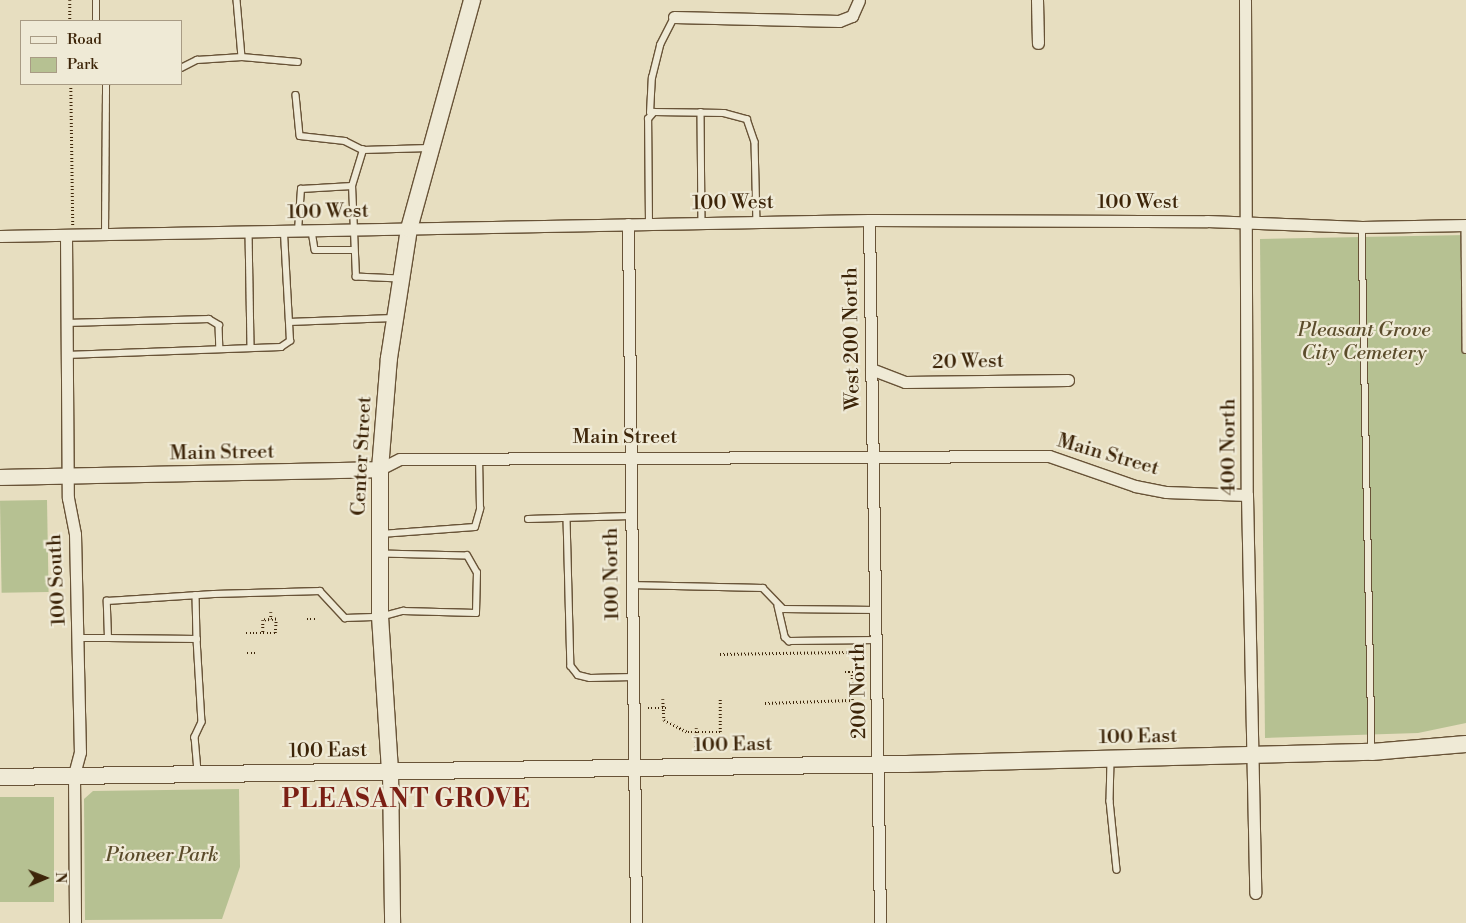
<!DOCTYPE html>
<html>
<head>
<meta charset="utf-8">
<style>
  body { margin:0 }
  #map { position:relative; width:1466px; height:923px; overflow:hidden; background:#e7dec0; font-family:"Libre Bodoni",serif }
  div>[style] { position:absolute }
  .green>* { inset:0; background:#b6c192; transform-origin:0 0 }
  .path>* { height:2.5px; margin-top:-1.25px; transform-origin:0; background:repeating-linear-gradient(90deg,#3d2509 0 1px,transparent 0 3.5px) }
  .roads { filter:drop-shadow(1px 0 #685337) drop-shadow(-1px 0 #685337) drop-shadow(0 1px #685337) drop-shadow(0 -1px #685337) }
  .service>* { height:5.5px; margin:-2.75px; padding:0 2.75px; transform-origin:2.75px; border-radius:2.75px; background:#efead6 }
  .minor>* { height:11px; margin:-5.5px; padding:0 5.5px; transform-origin:5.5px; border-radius:5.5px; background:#efead6 }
  .tertiary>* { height:15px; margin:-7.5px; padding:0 7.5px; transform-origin:7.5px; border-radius:7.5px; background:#efead6 }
  .secondary>* { height:16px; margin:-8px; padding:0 8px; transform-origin:8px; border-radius:8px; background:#efead6 }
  span { translate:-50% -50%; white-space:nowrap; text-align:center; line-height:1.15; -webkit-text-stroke:4.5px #efead6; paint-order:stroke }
  .street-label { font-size:20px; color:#3d2509 }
  .park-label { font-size:20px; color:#5b4c2b; font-style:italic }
  .district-label { font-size:25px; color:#7a1f14; font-weight:700; letter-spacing:1px }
  .legend { position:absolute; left:20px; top:20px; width:162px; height:65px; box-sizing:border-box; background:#efead6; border:1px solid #a89b84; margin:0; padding:6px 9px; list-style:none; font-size:15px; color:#3d2509 }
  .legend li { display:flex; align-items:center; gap:10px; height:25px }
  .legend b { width:25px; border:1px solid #a89b84 }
  .north { position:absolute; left:20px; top:853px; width:50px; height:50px; -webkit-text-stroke:4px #efead6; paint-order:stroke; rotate:89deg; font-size:14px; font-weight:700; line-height:20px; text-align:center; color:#3d2509 }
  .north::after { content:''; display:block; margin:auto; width:18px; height:22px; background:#3d2509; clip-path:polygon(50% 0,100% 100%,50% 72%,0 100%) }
</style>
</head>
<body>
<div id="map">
  <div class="green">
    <div style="clip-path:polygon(1466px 235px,1466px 723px,1418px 733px,1265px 738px,1260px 239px)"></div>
    <div style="left:47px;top:500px;width:92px;height:47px;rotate:89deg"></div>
    <div style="clip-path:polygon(239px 789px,240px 867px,222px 919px,85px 920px,84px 799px,93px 791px)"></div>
    <div style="left:0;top:797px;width:54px;height:105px"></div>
  </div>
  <div class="path">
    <div style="left:70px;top:0;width:21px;rotate:90deg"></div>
    <div style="left:71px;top:84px;width:141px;rotate:89.2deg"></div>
    <div style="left:271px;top:612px;width:7px;rotate:90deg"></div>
    <div style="left:307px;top:619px;width:9px"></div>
    <div style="left:246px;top:633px;width:29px"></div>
    <div style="left:275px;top:633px;width:14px;rotate:-86deg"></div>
    <div style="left:276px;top:619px;width:13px;rotate:176deg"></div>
    <div style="left:263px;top:620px;width:13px;rotate:90deg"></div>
    <div style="left:247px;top:653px;width:9px"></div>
    <div style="left:720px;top:654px;width:130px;rotate:-0.9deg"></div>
    <div style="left:845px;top:672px;width:16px"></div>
    <div style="left:663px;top:699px;width:21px;rotate:87deg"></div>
    <div style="left:664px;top:720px;width:27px;rotate:27deg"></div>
    <div style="left:688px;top:732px;width:32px"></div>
    <div style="left:720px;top:732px;width:34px;rotate:-90deg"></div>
    <div style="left:765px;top:703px;width:87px;rotate:-2deg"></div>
    <div style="left:852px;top:700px;width:28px;rotate:-90deg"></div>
    <div style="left:648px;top:708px;width:19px"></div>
    <div style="left:696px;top:750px;width:22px;rotate:-90deg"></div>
  </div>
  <div class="roads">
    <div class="service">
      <div style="left:237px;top:0;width:57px;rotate:85deg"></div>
      <div style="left:96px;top:21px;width:21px;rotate:-90deg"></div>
      <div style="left:181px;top:68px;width:18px;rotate:-27deg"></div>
      <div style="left:197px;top:60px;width:45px;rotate:-3.8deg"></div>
      <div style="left:242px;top:57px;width:56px;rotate:5.1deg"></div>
      <div style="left:296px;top:95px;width:41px;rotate:84.4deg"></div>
      <div style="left:300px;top:136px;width:45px;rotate:6.3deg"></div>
      <div style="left:345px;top:141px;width:20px;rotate:27deg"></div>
      <div style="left:701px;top:112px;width:111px;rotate:89.5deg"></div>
      <div style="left:650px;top:113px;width:35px;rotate:-87deg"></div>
      <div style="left:652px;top:78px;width:34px;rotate:-76deg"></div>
      <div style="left:660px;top:45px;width:31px;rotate:-63deg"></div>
      <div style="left:649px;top:224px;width:105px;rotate:-90.5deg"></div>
      <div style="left:648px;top:119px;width:9px;rotate:-49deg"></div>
      <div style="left:654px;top:112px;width:70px;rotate:0.8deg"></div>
      <div style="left:724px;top:113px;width:24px;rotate:15deg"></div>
      <div style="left:747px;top:119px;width:24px;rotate:71deg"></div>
      <div style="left:755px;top:142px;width:80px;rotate:88.6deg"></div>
      <div style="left:1465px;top:225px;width:125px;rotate:89.5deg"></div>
      <div style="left:1362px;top:227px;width:523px;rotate:88.9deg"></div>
      <div style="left:298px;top:231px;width:42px;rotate:-85.9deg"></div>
      <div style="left:301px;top:189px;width:51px;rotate:-3.4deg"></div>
      <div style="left:312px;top:231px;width:19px;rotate:81deg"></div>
      <div style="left:315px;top:250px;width:38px"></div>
      <div style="left:249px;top:232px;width:116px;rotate:89deg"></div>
      <div style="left:105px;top:234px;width:150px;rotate:-89.6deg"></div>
      <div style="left:399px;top:279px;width:43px;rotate:-177.3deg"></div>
      <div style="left:356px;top:277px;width:91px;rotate:-92.5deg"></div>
      <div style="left:352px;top:186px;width:38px;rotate:-73deg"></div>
      <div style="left:363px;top:150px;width:66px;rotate:-1.7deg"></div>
      <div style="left:289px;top:322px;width:104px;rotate:-2.2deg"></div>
      <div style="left:66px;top:323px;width:143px;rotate:-1.6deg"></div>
      <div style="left:209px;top:319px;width:12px;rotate:31deg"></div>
      <div style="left:219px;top:325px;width:24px;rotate:88deg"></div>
      <div style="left:66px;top:355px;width:215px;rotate:-2.1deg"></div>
      <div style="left:281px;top:347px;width:11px;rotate:-34deg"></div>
      <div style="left:290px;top:341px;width:109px;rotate:-93.2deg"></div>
      <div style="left:567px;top:518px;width:148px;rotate:88.5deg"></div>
      <div style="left:571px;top:666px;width:11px;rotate:52deg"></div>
      <div style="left:578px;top:675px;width:12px;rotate:14deg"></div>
      <div style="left:590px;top:678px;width:43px;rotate:-1.3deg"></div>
      <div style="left:528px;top:519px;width:103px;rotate:-1.7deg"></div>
      <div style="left:381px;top:534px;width:94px;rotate:-4.3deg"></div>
      <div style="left:475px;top:527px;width:19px;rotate:-74deg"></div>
      <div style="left:480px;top:509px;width:51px;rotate:-91.1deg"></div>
      <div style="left:630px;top:585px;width:133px;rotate:1.3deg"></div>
      <div style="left:763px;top:588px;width:29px;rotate:46deg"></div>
      <div style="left:783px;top:609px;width:93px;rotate:0.6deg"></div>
      <div style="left:196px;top:595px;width:44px;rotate:88.7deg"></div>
      <div style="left:778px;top:606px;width:32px;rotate:77deg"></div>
      <div style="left:785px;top:637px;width:6px;rotate:45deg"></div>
      <div style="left:789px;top:641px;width:88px;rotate:-0.7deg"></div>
      <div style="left:78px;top:638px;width:30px"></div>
      <div style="left:108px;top:638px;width:37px;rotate:-92deg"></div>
      <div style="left:107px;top:601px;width:107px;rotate:-3.7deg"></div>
      <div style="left:214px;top:594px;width:106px;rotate:-1.6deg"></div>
      <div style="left:320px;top:591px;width:37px;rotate:47deg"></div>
      <div style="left:345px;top:618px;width:35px;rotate:-2deg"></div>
      <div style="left:380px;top:617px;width:24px;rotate:-15deg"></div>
      <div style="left:403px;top:611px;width:73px;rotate:1.6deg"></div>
      <div style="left:476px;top:613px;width:40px;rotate:-88.6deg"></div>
      <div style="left:477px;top:573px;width:20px;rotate:-120deg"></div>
      <div style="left:467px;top:556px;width:86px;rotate:-178.7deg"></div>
      <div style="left:108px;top:638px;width:89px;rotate:0.6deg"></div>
      <div style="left:197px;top:639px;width:83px;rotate:86.6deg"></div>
      <div style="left:202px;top:722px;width:17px;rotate:115deg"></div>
      <div style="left:195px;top:737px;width:36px;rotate:85deg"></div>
      <div style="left:1111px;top:761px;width:40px;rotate:91.4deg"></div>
      <div style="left:1110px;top:801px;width:69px;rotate:84.2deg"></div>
    </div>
    <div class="minor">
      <div style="left:1037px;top:0;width:43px;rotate:88.7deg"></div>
      <div style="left:1245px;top:0;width:495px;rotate:89.8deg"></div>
      <div style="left:1247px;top:495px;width:398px;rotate:88.8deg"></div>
      <div style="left:674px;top:17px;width:165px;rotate:1.4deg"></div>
      <div style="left:839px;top:21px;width:14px;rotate:-21deg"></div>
      <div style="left:852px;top:16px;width:17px;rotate:-66deg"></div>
      <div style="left:869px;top:220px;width:703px;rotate:89.1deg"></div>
      <div style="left:628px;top:224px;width:699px;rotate:89.34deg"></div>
      <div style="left:0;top:236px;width:869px;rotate:-1.05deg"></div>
      <div style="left:869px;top:220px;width:338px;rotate:0.2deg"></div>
      <div style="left:1207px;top:221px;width:155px;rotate:2.2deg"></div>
      <div style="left:1362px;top:227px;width:104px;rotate:-1.1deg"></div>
      <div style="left:66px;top:236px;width:262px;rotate:89.6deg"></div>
      <div style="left:68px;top:498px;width:37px;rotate:79deg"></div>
      <div style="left:75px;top:534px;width:218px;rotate:88.7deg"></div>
      <div style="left:80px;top:752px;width:24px;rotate:105deg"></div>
      <div style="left:74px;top:775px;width:148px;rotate:89.6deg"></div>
      <div style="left:871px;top:369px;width:36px;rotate:21deg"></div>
      <div style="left:905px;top:382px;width:163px;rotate:-0.7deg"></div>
      <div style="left:380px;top:469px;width:22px;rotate:-27deg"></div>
      <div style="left:400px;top:459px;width:649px;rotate:-0.26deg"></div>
      <div style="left:1049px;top:456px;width:91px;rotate:19.2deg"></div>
      <div style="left:1135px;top:486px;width:32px;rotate:11deg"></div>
      <div style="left:1166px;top:492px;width:81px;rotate:2.1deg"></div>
    </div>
    <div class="tertiary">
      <div style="left:0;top:477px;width:380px;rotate:-1.2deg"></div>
      <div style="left:390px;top:771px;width:152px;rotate:89.2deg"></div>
    </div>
    <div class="secondary">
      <div style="left:390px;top:771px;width:154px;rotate:-93.7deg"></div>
      <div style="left:380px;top:617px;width:148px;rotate:-90deg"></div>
      <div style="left:380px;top:469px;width:111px;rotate:-85.4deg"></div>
      <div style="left:389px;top:358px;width:131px;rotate:-81.2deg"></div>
      <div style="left:409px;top:229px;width:238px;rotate:-74.6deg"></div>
      <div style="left:0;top:777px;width:906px;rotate:-0.82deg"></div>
      <div style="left:906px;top:764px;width:466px;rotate:-1.5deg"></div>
      <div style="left:1372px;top:752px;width:94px;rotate:-4.9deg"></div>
    </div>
  </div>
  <div class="street-label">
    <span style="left:1138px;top:202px">100 West</span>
    <span style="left:733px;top:203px;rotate:-1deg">100 West</span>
    <span style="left:328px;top:212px;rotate:-1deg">100 West</span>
    <span style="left:852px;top:339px;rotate:-91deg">West 200 North</span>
    <span style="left:968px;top:362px;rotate:-1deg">20 West</span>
    <span style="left:625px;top:437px">Main Street</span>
    <span style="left:1229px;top:447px;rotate:-90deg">400 North</span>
    <span style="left:222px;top:453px;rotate:-1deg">Main Street</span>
    <span style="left:1108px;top:455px;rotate:16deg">Main Street</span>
    <span style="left:362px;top:456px;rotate:-87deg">Center Street</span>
    <span style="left:612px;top:574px;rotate:-91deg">100 North</span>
    <span style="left:57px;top:580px;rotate:-93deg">100 South</span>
    <span style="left:859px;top:691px;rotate:-91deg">200 North</span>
    <span style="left:1138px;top:737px;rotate:-1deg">100 East</span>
    <span style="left:733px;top:745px;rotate:-1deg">100 East</span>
    <span style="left:328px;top:751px;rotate:-1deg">100 East</span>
  </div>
  <div class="park-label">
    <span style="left:1364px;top:342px">Pleasant Grove<br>City Cemetery</span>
    <span style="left:162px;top:855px">Pioneer Park</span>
  </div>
  <div class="district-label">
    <span style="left:406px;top:800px">PLEASANT GROVE</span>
  </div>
  <ul class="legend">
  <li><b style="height:6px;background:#efead6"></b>Road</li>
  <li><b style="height:14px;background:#b6c192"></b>Park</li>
  </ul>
  <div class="north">N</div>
</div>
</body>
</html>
